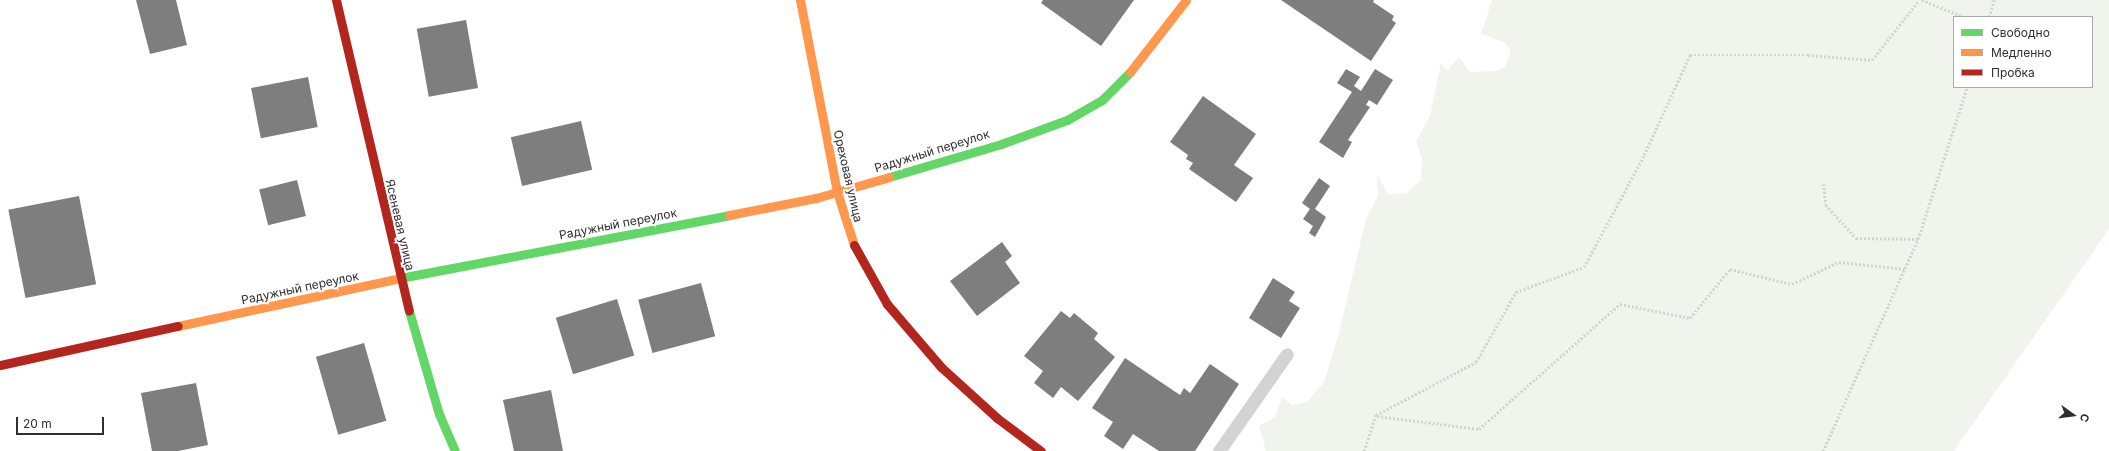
<!DOCTYPE html>
<html>
<head>
<meta charset="utf-8">
<style>
  body { margin:0 }
  #map { position:relative; width:2109px; height:451px; overflow:hidden; background:#fff; font-family:Inter,sans-serif }
  div>[style] { position:absolute }
  .green>* { inset:0; background:#f0f4ec }
  .building>* { inset:0; background:#7e7e7e; transform-origin:0 0 }
  .path>* { height:2.5px; margin-top:-1.25px; transform-origin:0; background:repeating-linear-gradient(90deg,#d3d3d3 0 2px,transparent 0 4px) }
  .lane>* { height:13px; margin:-6.5px; padding:0 6.5px; transform-origin:6.5px; border-radius:6.5px; background:#d3d3d3 }
  .fast>* { height:9px; margin:-4.5px; padding:0 4.5px; transform-origin:4.5px; border-radius:4.5px; background:#63d668 }
  .slow>* { height:9px; margin:-4.5px; padding:0 4.5px; transform-origin:4.5px; border-radius:4.5px; background:#ff974d }
  .jam>* { height:9px; margin:-4.5px; padding:0 4.5px; transform-origin:4.5px; border-radius:4.5px; background:#b3261e }
  span { translate:-50% -50%; white-space:nowrap; text-align:center; line-height:1.15; -webkit-text-stroke:4px #fff; paint-order:stroke }
  .street-label { font-size:12px; color:#2e2e2e }
  .legend { position:absolute; left:1953px; top:16px; width:140px; height:72px; box-sizing:border-box; background:#fff; border:1px solid #ababab; margin:0; padding:5px 7px; list-style:none; font-size:12px; color:#2e2e2e }
  .legend li { display:flex; align-items:center; gap:8px; height:20px }
  .legend b { width:20px; border:1px solid #ababab }
  .north { position:absolute; left:2053px; top:395px; width:40px; height:40px; -webkit-text-stroke:3px #fff; paint-order:stroke; rotate:104deg; font-size:11px; font-weight:700; line-height:16px; text-align:center; color:#2e2e2e }
  .north::after { content:''; display:block; margin:auto; width:14px; height:18px; background:#2e2e2e; clip-path:polygon(50% 0,100% 100%,50% 72%,0 100%) }
  .scale { position:absolute; left:16px; top:417px; width:88px; height:18px; box-sizing:border-box; border:2px solid #2e2e2e; border-top:0; padding-left:5px; font-size:12px; line-height:14px; white-space:nowrap; color:#2e2e2e; -webkit-text-stroke:3px #fff; paint-order:stroke }
</style>
</head>
<body>
<div id="map">
  <div class="green">
    <div style="clip-path:polygon(evenodd,1492px 0,2109px 0,2109px 229px,1954px 451px,1266px 451px,1259px 426px,1275px 417px,1282px 397px,1292px 405px,1307px 402px,1324px 382px,1338px 337px,1366px 219px,1378px 196px,1377px 174px,1388px 194px,1406px 194px,1421px 180px,1422px 158px,1416px 141px,1430px 116px,1441px 63px,1447px 71px,1459px 57px,1470px 72px,1495px 71px,1505px 67px,1511px 50px,1504px 42px,1481px 34px,1492px 0,1954px 17px,2092px 17px,2092px 87px,1954px 87px,1954px 17px)"></div>
  </div>
  <div class="building">
    <div style="clip-path:polygon(136px 0,176px 0,187px 45px,150px 54px)"></div>
    <div style="clip-path:polygon(1043px 0,1134px 0,1101px 46px,1041px 3px)"></div>
    <div style="clip-path:polygon(1281px 0,1374px 0,1373px 2px,1394px 16px,1392px 20px,1396px 23px,1371px 61px)"></div>
    <div style="left:466px;top:20px;width:69px;height:50px;rotate:80deg"></div>
    <div style="clip-path:polygon(1346px 69px,1360px 77px,1354px 86px,1361px 91px,1375px 69px,1393px 80px,1377px 105px,1369px 100px,1366px 105px,1370px 107px,1348px 140px,1352px 142px,1343px 158px,1319px 142px,1352px 92px,1337px 83px)"></div>
    <div style="left:308px;top:77px;width:51px;height:58px;rotate:79deg"></div>
    <div style="clip-path:polygon(1203px 96px,1256px 134px,1234px 165px,1253px 178px,1236px 202px,1189px 169px,1193px 163px,1186px 159px,1188px 155px,1170px 142px)"></div>
    <div style="left:581px;top:121px;width:50px;height:72px;rotate:77deg"></div>
    <div style="clip-path:polygon(1319px 178px,1330px 186px,1315px 209px,1326px 217px,1315px 237px,1309px 233px,1313px 226px,1303px 219px,1310px 209px,1302px 203px)"></div>
    <div style="left:297px;top:180px;width:37px;height:39px;rotate:76deg"></div>
    <div style="left:79px;top:196px;width:90px;height:72px;rotate:79deg"></div>
    <div style="clip-path:polygon(1002px 242px,1012px 256px,1005px 262px,1020px 283px,977px 316px,950px 281px)"></div>
    <div style="clip-path:polygon(1273px 278px,1295px 292px,1289px 301px,1300px 308px,1281px 338px,1249px 318px)"></div>
    <div style="left:701px;top:283px;width:55px;height:65px;rotate:75deg"></div>
    <div style="left:617px;top:299px;width:59px;height:64px;rotate:73deg"></div>
    <div style="clip-path:polygon(1061px 311px,1070px 318px,1074px 313px,1098px 333px,1094px 339px,1115px 357px,1078px 401px,1061px 387px,1053px 398px,1034px 383px,1043px 371px,1024px 356px)"></div>
    <div style="left:364px;top:343px;width:81px;height:50px;rotate:74deg"></div>
    <div style="clip-path:polygon(1125px 358px,1180px 395px,1184px 388px,1190px 393px,1210px 364px,1239px 384px,1195px 451px,1159px 451px,1133px 434px,1123px 449px,1104px 436px,1113px 422px,1092px 408px)"></div>
    <div style="clip-path:polygon(196px 383px,208px 445px,178px 451px,152px 451px,141px 393px)"></div>
    <div style="clip-path:polygon(551px 390px,563px 451px,514px 451px,503px 400px)"></div>
  </div>
  <div class="path">
    <div style="left:1922px;top:0;width:45px;rotate:22deg"></div>
    <div style="left:1989px;top:17px;width:18px;rotate:-74deg"></div>
    <div style="left:1824px;top:184px;width:21px;rotate:85deg"></div>
    <div style="left:1826px;top:205px;width:45px;rotate:47.7deg"></div>
    <div style="left:1856px;top:238px;width:62px;rotate:0.9deg"></div>
    <div style="left:1377px;top:416px;width:103px;rotate:7.3deg"></div>
    <div style="left:1479px;top:429px;width:188px;rotate:-41.6deg"></div>
    <div style="left:1620px;top:304px;width:71px;rotate:11.3deg"></div>
    <div style="left:1690px;top:318px;width:63px;rotate:-50.8deg"></div>
    <div style="left:1730px;top:269px;width:64px;rotate:13.6deg"></div>
    <div style="left:1792px;top:284px;width:52px;rotate:-25.1deg"></div>
    <div style="left:1839px;top:262px;width:66px;rotate:6.1deg"></div>
    <div style="left:1364px;top:451px;width:38px;rotate:-72deg"></div>
    <div style="left:1376px;top:415px;width:113px;rotate:-27.9deg"></div>
    <div style="left:1476px;top:362px;width:81px;rotate:-60.3deg"></div>
    <div style="left:1516px;top:292px;width:72px;rotate:-20.2deg"></div>
    <div style="left:1584px;top:267px;width:127px;rotate:-61.8deg"></div>
    <div style="left:1644px;top:155px;width:110px;rotate:-65.3deg"></div>
    <div style="left:1690px;top:55px;width:118px"></div>
    <div style="left:1808px;top:55px;width:64px;rotate:4.5deg"></div>
    <div style="left:1872px;top:60px;width:76px;rotate:-51.9deg"></div>
    <div style="left:1823px;top:451px;width:232px;rotate:-65.9deg"></div>
    <div style="left:1918px;top:239px;width:160px;rotate:-72.1deg"></div>
  </div>
  <div class="lane">
    <div style="left:1219px;top:451px;width:118px;rotate:-55deg"></div>
  </div>
  <div class="fast">
    <div style="left:889px;top:177px;width:117px;rotate:-16.4deg"></div>
    <div style="left:1001px;top:144px;width:70px;rotate:-20deg"></div>
    <div style="left:1067px;top:120px;width:40px;rotate:-29.7deg"></div>
    <div style="left:1102px;top:100px;width:40px;rotate:-45deg"></div>
    <div style="left:400px;top:278px;width:335px;rotate:-10.8deg"></div>
    <div style="left:409px;top:311px;width:107px;rotate:73.8deg"></div>
    <div style="left:439px;top:414px;width:40px;rotate:66.6deg"></div>
  </div>
  <div class="slow">
    <div style="left:800px;top:0;width:196px;rotate:79.1deg"></div>
    <div style="left:837px;top:192px;width:56px;rotate:72.2deg"></div>
    <div style="left:1130px;top:72px;width:91px;rotate:-52.1deg"></div>
    <div style="left:729px;top:215px;width:89px;rotate:-11.1deg"></div>
    <div style="left:816px;top:198px;width:76px;rotate:-16deg"></div>
    <div style="left:178px;top:326px;width:227px;rotate:-12.2deg"></div>
  </div>
  <div class="jam">
    <div style="left:336px;top:0;width:319px;rotate:76.8deg"></div>
    <div style="left:854px;top:245px;width:68px;rotate:60.8deg"></div>
    <div style="left:887px;top:304px;width:83px;rotate:49.4deg"></div>
    <div style="left:941px;top:367px;width:76px;rotate:42.3deg"></div>
    <div style="left:997px;top:418px;width:55px;rotate:36.9deg"></div>
    <div style="left:0;top:365px;width:182px;rotate:-12.4deg"></div>
  </div>
  <div class="street-label">
    <span style="left:932px;top:151px;rotate:-17deg">Радужный переулок</span>
    <span style="left:848px;top:176px;rotate:77deg">Ореховая улица</span>
    <span style="left:618px;top:224px;rotate:-11deg">Радужный переулок</span>
    <span style="left:400px;top:225px;rotate:77deg">Ясеневая улица</span>
    <span style="left:300px;top:288px;rotate:-12deg">Радужный переулок</span>
  </div>
  <ul class="legend">
  <li><b style="height:5px;background:#63d668"></b>Свободно</li>
  <li><b style="height:5px;background:#ff974d"></b>Медленно</li>
  <li><b style="height:5px;background:#b3261e"></b>Пробка</li>
  </ul>
  <div class="north">С</div>
  <div class="scale">20 m</div>
</div>
</body>
</html>
